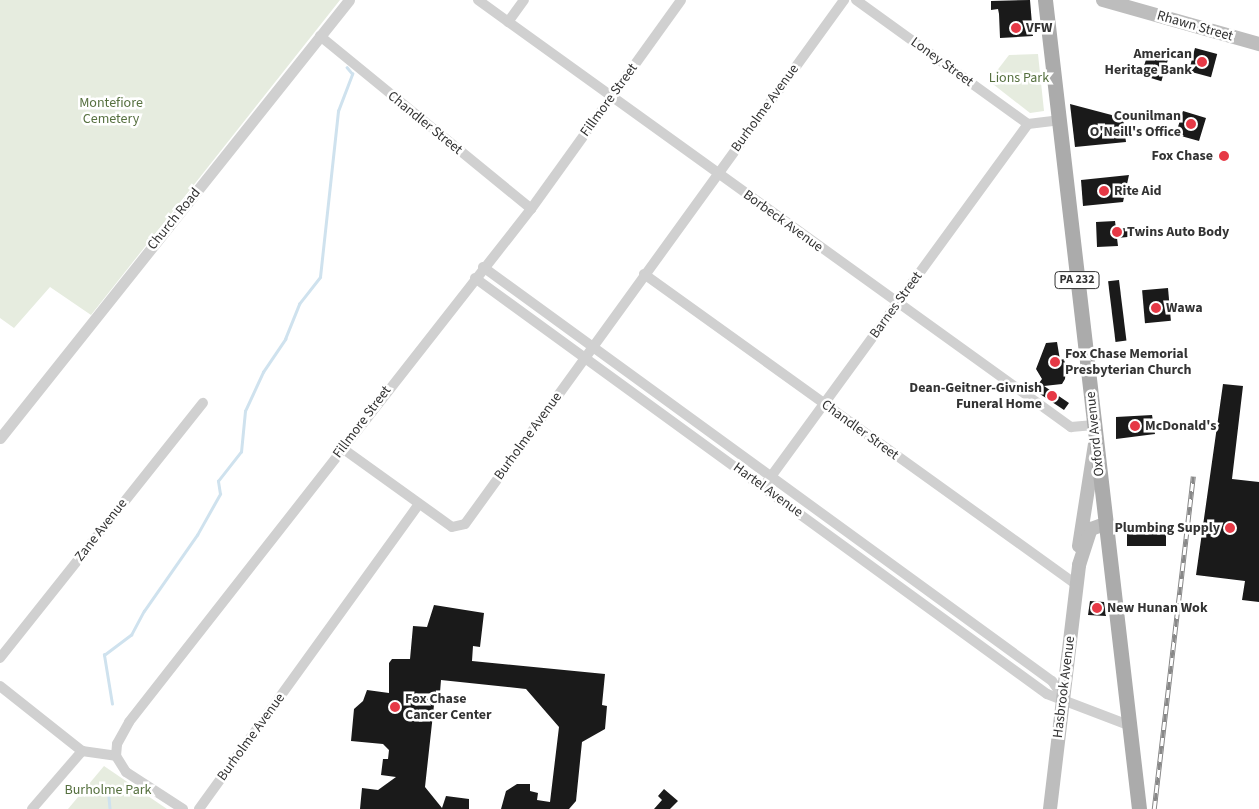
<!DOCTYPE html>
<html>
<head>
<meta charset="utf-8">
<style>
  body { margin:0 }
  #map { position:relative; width:1259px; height:809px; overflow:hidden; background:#fff; font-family:"Source Sans 3",sans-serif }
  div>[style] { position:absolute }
  .green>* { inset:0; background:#e6ecdf }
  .stream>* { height:2.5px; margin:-1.25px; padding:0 1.25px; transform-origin:1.25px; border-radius:1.25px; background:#cfe2ee }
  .building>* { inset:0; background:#1a1a1a; transform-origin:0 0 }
  .minor>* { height:10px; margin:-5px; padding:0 5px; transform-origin:5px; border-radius:5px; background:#d0d0d0 }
  .tertiary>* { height:11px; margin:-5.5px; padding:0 5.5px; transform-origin:5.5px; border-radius:5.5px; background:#d0d0d0 }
  .secondary>* { height:14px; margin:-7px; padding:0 7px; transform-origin:7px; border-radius:7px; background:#bdbdbd }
  .primary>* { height:15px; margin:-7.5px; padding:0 7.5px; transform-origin:7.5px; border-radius:7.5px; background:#ababab }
  .rail>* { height:4.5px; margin-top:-2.25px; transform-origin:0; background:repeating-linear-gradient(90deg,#fff 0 8px,#888 0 16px); box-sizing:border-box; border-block:1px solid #888 }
  .dots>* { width:14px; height:14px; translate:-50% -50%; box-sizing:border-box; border:2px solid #fff; border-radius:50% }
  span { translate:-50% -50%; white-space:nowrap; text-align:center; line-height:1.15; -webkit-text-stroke:5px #fff; paint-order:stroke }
  .shield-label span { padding:1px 4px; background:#fff; border:1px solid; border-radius:4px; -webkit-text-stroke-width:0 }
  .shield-label { font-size:12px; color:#333; font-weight:700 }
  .street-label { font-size:14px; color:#333 }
  .poi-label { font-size:14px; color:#333; font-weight:700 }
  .left { translate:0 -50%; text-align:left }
  .right { translate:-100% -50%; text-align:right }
  .park-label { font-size:14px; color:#56703f }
</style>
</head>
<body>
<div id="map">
  <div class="green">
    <div style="clip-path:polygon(0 0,340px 0,91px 315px,50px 287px,14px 328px,0 318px)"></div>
    <div style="clip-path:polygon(1038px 54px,1044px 111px,1030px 113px,989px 81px,1009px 55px)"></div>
    <div style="clip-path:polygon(104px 766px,167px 809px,68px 809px)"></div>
  </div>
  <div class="stream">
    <div style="left:112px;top:704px;width:50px;rotate:-99.3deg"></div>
    <div style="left:104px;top:655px;width:34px;rotate:-37deg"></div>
    <div style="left:131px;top:635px;width:27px;rotate:-62deg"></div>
    <div style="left:144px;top:611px;width:93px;rotate:-55.1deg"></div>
    <div style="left:197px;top:535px;width:47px;rotate:-60.7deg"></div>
    <div style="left:220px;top:494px;width:13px;rotate:-99deg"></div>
    <div style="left:218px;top:481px;width:37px;rotate:-52deg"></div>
    <div style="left:241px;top:452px;width:41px;rotate:-84.4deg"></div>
    <div style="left:245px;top:411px;width:43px;rotate:-65.2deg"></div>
    <div style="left:263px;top:372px;width:40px;rotate:-56deg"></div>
    <div style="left:285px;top:339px;width:38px;rotate:-68deg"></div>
    <div style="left:299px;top:304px;width:34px;rotate:-52deg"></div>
    <div style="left:320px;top:277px;width:167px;rotate:-83.8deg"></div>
    <div style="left:338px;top:111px;width:40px;rotate:-69deg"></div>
    <div style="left:352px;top:74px;width:8px;rotate:-130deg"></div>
    <div style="left:109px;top:797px;width:12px;rotate:85deg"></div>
  </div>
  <div class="building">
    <div style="clip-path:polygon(1030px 0,1033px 36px,1000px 38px,999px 14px,998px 9px,991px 10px,991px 1px)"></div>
    <div style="left:1195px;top:48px;width:23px;height:24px;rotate:15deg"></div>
    <div style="left:1148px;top:53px;width:21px;height:23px;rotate:17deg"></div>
    <div style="clip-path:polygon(1070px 104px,1123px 118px,1126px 142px,1075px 147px)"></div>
    <div style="clip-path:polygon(1183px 111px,1206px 118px,1199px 141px,1181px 136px,1182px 132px,1177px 130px)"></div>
    <div style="clip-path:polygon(1129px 175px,1123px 202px,1083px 206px,1081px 180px)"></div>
    <div style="clip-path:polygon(1115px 221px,1116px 229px,1137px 227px,1138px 236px,1117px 238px,1118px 246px,1097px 247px,1096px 222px)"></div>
    <div style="left:1119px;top:280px;width:61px;height:11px;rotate:83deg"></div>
    <div style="left:1168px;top:288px;width:33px;height:26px;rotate:85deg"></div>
    <div style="clip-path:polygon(1057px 342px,1060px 360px,1064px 359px,1066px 368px,1065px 379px,1062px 384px,1044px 386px,1069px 403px,1064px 410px,1034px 390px,1042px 379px,1036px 369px,1046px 343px)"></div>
    <div style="clip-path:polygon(1223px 384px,1243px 386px,1232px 479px,1259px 482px,1259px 602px,1242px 600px,1245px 581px,1196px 575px)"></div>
    <div style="clip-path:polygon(1152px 415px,1155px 434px,1116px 439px,1116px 417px)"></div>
    <div style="clip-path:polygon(1145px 529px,1166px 532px,1166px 546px,1127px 546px,1127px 532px)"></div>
    <div style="clip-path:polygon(1090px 601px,1104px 602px,1106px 616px,1088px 615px)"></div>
    <div style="clip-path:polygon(434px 605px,484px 613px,480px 647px,473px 646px,472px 661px,605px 674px,602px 705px,607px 706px,605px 729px,582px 742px,576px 801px,569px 809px,501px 809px,506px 791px,517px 784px,530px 784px,530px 791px,538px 793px,537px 800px,550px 802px,559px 727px,526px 689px,441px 680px,439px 705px,434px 705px,425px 787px,442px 808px,446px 796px,469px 799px,469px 809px,360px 809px,362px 788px,378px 790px,396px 777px,381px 775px,383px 759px,388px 759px,389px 750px,383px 744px,351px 741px,354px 709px,363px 701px,367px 690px,389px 693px,389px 663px,392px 659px,410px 659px,413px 626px,427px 627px)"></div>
    <div style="clip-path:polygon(664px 789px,678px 801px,670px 809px,654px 809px,662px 800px,658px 796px)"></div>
  </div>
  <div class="minor">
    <div style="left:478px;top:0;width:731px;rotate:35.76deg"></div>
    <div style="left:1071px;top:427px;width:23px;rotate:-5deg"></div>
    <div style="left:856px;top:0;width:212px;rotate:35.8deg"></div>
    <div style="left:1028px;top:124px;width:31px;rotate:-7deg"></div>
    <div style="left:508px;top:22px;width:27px;rotate:-54deg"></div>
    <div style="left:320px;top:36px;width:273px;rotate:39.3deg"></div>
    <div style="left:483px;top:267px;width:704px;rotate:36.04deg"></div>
    <div style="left:1052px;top:681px;width:19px;rotate:55deg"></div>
    <div style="left:644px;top:274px;width:533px;rotate:35.69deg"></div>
    <div style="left:475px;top:278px;width:707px;rotate:36.03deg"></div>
    <div style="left:1047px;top:694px;width:87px;rotate:20.9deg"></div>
    <div style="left:342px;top:448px;width:135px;rotate:35.7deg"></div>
    <div style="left:452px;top:527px;width:13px;rotate:-13deg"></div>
    <div style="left:465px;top:524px;width:647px;rotate:-54.12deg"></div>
    <div style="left:767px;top:482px;width:443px;rotate:-53.9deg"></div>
    <div style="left:0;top:658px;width:326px;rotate:-51.5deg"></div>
    <div style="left:0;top:686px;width:105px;rotate:38.4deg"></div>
    <div style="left:116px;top:756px;width:19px;rotate:58deg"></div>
    <div style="left:126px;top:772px;width:68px;rotate:33deg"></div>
    <div style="left:32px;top:809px;width:77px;rotate:-49.2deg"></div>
    <div style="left:82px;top:751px;width:34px;rotate:8deg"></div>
    <div style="left:116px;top:756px;width:12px;rotate:-85deg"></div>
    <div style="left:117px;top:744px;width:25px;rotate:-61deg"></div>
    <div style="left:129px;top:722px;width:652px;rotate:-51.92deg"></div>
    <div style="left:531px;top:209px;width:257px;rotate:-54.3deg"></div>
    <div style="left:199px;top:809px;width:376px;rotate:-54.2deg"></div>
  </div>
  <div class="tertiary">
    <div style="left:0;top:438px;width:560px;rotate:-51.45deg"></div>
  </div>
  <div class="secondary">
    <div style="left:1103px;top:0;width:162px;rotate:15.8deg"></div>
    <div style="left:1079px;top:546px;width:103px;rotate:-81.1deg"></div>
    <div style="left:1050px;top:809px;width:246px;rotate:-83.2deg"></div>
    <div style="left:1079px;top:565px;width:38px;rotate:-72deg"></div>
    <div style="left:1091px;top:529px;width:15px;rotate:-20deg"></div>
  </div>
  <div class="primary">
    <div style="left:1045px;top:0;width:814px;rotate:83.37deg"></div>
  </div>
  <div class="rail">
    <div style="left:1154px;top:809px;width:335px;rotate:-83.3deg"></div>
  </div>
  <div class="dots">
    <div style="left:1016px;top:28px;background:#e63946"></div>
    <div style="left:1202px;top:62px;background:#e63946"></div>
    <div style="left:1191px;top:124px;background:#e63946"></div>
    <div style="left:1224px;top:156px;background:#e63946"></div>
    <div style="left:1104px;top:191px;background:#e63946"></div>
    <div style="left:1117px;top:232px;background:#e63946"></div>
    <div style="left:1156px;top:308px;background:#e63946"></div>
    <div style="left:1055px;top:362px;background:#e63946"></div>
    <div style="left:1052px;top:396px;background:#e63946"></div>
    <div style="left:1135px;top:426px;background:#e63946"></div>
    <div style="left:1230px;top:528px;background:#e63946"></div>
    <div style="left:1097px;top:608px;background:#e63946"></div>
    <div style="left:395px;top:707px;background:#e63946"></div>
  </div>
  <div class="shield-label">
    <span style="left:1077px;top:280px">PA 232</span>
  </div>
  <div class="street-label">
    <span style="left:1195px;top:26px;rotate:16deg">Rhawn Street</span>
    <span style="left:942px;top:62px;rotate:36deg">Loney Street</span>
    <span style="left:609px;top:100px;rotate:-54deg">Fillmore Street</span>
    <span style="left:765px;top:108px;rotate:-54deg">Burholme Avenue</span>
    <span style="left:425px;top:123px;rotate:39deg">Chandler Street</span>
    <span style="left:174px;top:219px;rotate:-51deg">Church Road</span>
    <span style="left:783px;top:221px;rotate:36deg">Borbeck Avenue</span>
    <span style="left:896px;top:305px;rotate:-54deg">Barnes Street</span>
    <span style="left:362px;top:422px;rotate:-53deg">Fillmore Street</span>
    <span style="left:860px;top:430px;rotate:36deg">Chandler Street</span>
    <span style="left:1095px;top:434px;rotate:-96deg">Oxford Avenue</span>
    <span style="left:528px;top:436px;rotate:-54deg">Burholme Avenue</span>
    <span style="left:768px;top:490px;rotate:36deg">Hartel Avenue</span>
    <span style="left:101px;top:530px;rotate:-52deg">Zane Avenue</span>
    <span style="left:1064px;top:687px;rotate:-83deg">Hasbrook Avenue</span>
    <span style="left:251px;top:737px;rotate:-54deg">Burholme Avenue</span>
  </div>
  <div class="poi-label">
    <span class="left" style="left:1026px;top:28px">VFW</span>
    <span class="right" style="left:1192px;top:62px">American<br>Heritage Bank</span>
    <span class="right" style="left:1181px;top:124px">Counilman<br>O'Neill's Office</span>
    <span class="right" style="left:1213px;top:156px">Fox Chase</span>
    <span class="left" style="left:1114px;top:191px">Rite Aid</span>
    <span class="left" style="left:1127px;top:232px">Twins Auto Body</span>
    <span class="left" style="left:1166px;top:308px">Wawa</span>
    <span class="left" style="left:1065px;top:362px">Fox Chase Memorial<br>Presbyterian Church</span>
    <span class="right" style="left:1042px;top:396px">Dean-Geitner-Givnish<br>Funeral Home</span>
    <span class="left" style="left:1145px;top:426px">McDonald's</span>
    <span class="right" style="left:1220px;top:528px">Plumbing Supply</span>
    <span class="left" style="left:1107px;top:608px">New Hunan Wok</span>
    <span class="left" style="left:405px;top:707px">Fox Chase<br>Cancer Center</span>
  </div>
  <div class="park-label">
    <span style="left:1019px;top:78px">Lions Park</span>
    <span style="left:111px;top:111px">Montefiore<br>Cemetery</span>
    <span style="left:108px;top:790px">Burholme Park</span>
  </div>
</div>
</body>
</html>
